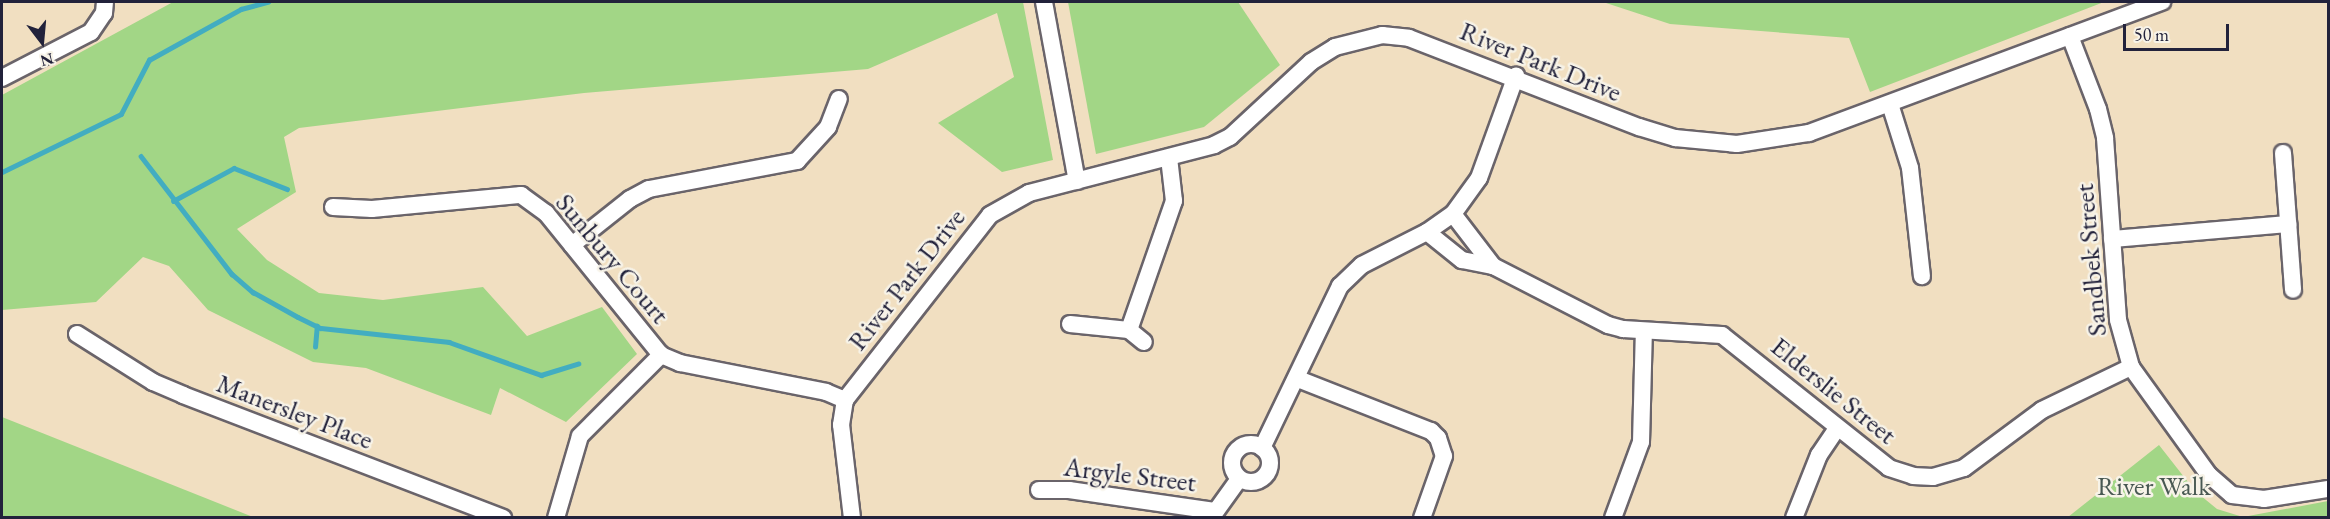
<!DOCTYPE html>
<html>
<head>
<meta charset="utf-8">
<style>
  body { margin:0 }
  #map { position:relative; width:2330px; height:519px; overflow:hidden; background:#f1dfc1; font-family:"EB Garamond",serif }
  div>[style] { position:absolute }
  .green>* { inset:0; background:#a2d686 }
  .stream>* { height:4.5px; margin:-2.25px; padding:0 2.25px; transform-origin:2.25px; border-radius:2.25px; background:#42adc1 }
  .roads { filter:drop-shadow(2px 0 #6a646a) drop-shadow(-2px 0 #6a646a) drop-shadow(0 2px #6a646a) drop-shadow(0 -2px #6a646a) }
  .minor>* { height:16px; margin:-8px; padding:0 8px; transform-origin:8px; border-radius:8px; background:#fff }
  .minor>.ring { margin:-8px; padding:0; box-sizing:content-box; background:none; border:16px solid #fff; border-radius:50% }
  span { translate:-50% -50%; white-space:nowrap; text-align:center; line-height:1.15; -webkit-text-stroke:5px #f7f3e8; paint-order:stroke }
  .street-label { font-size:27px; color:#22223b }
  .park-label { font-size:27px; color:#485852 }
  .frame { position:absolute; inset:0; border:3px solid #22223b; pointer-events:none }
  .north { position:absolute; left:12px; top:12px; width:60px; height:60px; -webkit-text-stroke:4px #f7f3e8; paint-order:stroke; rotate:164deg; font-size:16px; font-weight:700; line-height:24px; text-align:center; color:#22223b }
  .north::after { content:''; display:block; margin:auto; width:21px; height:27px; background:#22223b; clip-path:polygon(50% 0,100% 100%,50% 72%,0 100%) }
  .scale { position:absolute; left:2123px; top:24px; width:106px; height:27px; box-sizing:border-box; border:3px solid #22223b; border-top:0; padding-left:8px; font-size:18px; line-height:21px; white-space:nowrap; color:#22223b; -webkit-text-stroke:4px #f7f3e8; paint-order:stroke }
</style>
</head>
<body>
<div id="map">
  <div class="green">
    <div style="clip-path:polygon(173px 2px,1023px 2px,1053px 160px,1002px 172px,938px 123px,1014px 77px,997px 13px,868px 69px,584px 93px,299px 128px,284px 137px,296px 192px,237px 229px,267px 260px,319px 293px,383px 300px,483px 287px,527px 336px,602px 307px,637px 354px,566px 422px,500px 388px,491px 415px,366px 368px,313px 362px,208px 310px,169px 266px,143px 257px,96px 302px,2px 310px,2px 95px)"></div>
    <div style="clip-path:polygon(1068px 2px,1238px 2px,1280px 65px,1204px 127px,1096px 154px)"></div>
    <div style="clip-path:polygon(1603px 2px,2104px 2px,1870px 92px,1849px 38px,1670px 24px)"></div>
    <div style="clip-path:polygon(2px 417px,253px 517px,2px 517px)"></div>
    <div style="clip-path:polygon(2159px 445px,2195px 491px,2217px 509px,2243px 517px,2328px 501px,2328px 517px,2068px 517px)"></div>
  </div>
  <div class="stream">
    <div style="left:141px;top:156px;width:149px;rotate:52.4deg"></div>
    <div style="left:232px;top:274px;width:28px;rotate:41deg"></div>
    <div style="left:253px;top:292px;width:51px;rotate:29.1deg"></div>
    <div style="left:298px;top:317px;width:25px;rotate:26deg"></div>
    <div style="left:321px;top:328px;width:129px;rotate:6.2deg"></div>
    <div style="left:449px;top:342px;width:98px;rotate:19.7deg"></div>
    <div style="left:541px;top:375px;width:39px;rotate:-17deg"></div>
    <div style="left:2px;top:172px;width:132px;rotate:-26deg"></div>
    <div style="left:121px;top:114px;width:61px;rotate:-62.6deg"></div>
    <div style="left:149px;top:60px;width:105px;rotate:-29deg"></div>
    <div style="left:241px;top:9px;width:28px;rotate:-15deg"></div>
    <div style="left:173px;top:201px;width:69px;rotate:-28.4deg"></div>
    <div style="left:234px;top:168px;width:57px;rotate:21.6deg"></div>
    <div style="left:315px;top:347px;width:21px;rotate:-85deg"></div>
  </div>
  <div class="roads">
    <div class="minor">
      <div style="left:1044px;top:2px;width:182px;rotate:79.6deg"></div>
      <div style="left:2070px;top:36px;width:78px;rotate:69deg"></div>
      <div style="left:2098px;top:109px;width:30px;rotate:76deg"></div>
      <div style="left:2105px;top:138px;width:182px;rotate:85.9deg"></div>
      <div style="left:2118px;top:320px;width:49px;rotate:74.5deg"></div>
      <div style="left:2131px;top:367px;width:133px;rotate:54.2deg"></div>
      <div style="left:2209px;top:475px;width:30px;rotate:41deg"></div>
      <div style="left:2232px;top:495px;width:32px;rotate:7deg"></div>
      <div style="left:2264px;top:499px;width:65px;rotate:-8.9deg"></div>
      <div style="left:2px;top:78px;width:100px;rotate:-27.3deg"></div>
      <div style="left:91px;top:32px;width:23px;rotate:-56deg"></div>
      <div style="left:104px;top:13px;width:11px;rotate:-85deg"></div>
      <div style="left:1890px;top:104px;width:67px;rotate:72.6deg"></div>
      <div style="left:1910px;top:168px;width:109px;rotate:83.7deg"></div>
      <div style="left:2283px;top:153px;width:137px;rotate:85.8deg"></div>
      <div style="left:333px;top:207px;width:39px;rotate:3deg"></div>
      <div style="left:372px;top:209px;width:150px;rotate:-5.4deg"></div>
      <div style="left:521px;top:195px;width:31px;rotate:36deg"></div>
      <div style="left:546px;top:213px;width:183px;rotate:51deg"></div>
      <div style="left:661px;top:355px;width:21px;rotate:23deg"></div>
      <div style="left:680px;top:363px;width:149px;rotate:11.2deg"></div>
      <div style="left:826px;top:392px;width:21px;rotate:23deg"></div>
      <div style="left:1453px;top:214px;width:66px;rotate:52.4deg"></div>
      <div style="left:1427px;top:232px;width:45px;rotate:38.7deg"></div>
      <div style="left:1462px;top:260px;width:32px;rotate:11deg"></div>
      <div style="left:1493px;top:266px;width:129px;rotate:27.2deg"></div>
      <div style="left:1608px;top:325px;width:16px;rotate:15deg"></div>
      <div style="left:1623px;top:329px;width:99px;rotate:3.5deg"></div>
      <div style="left:1722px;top:335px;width:213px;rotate:38.5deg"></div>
      <div style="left:1889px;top:468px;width:25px;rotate:18deg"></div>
      <div style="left:1913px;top:476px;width:20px;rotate:3deg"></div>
      <div style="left:1933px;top:477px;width:32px;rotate:-16deg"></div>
      <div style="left:1964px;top:468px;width:97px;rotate:-36.6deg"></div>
      <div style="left:2042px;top:410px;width:99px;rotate:-25.8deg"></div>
      <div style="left:2112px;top:239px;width:177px;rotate:-4.9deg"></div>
      <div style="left:572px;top:245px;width:74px;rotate:-38.4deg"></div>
      <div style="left:630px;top:199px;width:21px;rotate:-28deg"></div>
      <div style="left:649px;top:189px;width:151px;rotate:-10.7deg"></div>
      <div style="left:797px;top:161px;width:46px;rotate:-47.6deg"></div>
      <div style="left:828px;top:127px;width:30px;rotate:-69deg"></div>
      <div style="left:1070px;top:324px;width:59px;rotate:5.8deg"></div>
      <div style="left:1129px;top:330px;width:19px;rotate:39deg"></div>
      <div style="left:1129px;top:330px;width:137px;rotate:-70.8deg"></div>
      <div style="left:1174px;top:201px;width:43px;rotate:-96.6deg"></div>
      <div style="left:77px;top:334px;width:90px;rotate:32.3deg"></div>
      <div style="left:153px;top:382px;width:33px;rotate:23deg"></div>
      <div style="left:183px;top:395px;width:343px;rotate:21deg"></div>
      <div style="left:1298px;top:379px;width:143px;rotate:21.4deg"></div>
      <div style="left:1431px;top:431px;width:10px;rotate:45deg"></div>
      <div style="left:1438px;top:438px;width:19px;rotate:72deg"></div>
      <div style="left:1444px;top:456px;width:66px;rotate:109.5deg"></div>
      <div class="ring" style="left:1232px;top:444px;width:22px;height:22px"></div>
      <div style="left:1262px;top:448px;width:180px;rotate:-64.3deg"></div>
      <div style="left:1340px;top:286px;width:30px;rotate:-44deg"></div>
      <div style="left:1362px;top:265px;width:73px;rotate:-26.9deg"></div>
      <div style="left:1427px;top:232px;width:32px;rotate:-35deg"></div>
      <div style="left:1453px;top:214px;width:44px;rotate:-54.2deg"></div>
      <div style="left:1479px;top:178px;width:109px;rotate:-70.1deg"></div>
      <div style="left:1039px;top:490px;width:30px"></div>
      <div style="left:1069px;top:490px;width:147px;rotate:8.2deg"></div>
      <div style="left:556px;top:518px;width:85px;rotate:-73.7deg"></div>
      <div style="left:580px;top:436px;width:115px;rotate:-45deg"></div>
      <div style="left:852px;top:518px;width:94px;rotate:-96.7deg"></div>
      <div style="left:841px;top:425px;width:25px;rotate:-81deg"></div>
      <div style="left:845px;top:400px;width:235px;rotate:-51.9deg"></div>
      <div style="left:990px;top:215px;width:45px;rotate:-29.4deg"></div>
      <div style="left:1029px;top:193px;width:191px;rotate:-14.5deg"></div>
      <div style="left:1214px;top:145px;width:18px;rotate:-27deg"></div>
      <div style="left:1230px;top:137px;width:110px;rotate:-42.8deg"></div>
      <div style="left:1311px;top:62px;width:28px;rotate:-32deg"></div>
      <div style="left:1335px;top:47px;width:49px;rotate:-14.3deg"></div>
      <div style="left:1382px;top:35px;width:27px;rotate:6deg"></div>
      <div style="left:1409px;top:38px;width:247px;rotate:21.2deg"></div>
      <div style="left:1639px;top:127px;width:38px;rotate:17deg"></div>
      <div style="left:1675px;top:138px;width:62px;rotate:5.5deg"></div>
      <div style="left:1737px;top:144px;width:73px;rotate:-8.7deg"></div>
      <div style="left:1809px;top:133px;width:377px;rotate:-20.4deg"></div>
      <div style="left:1211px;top:518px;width:48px;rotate:-54.3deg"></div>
      <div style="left:1613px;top:518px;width:81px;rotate:-69.8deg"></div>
      <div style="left:1641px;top:442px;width:111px;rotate:-88.5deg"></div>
      <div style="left:1794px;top:518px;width:68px;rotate:-68.4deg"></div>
      <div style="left:1819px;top:455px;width:32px;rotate:-56deg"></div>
    </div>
  </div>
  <div class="street-label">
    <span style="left:1541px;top:61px;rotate:22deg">River Park Drive</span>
    <span style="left:613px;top:258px;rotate:50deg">Sunbury Court</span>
    <span style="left:2090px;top:260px;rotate:-95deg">Sandbek Street</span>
    <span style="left:906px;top:279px;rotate:-52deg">River Park Drive</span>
    <span style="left:1834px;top:390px;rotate:39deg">Elderslie Street</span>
    <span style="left:295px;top:411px;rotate:21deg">Manersley Place</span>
    <span style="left:1130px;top:474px;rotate:7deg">Argyle Street</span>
  </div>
  <div class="park-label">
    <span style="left:2154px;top:486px">River Walk</span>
  </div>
  <div class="frame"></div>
  <div class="north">N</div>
  <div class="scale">50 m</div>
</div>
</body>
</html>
